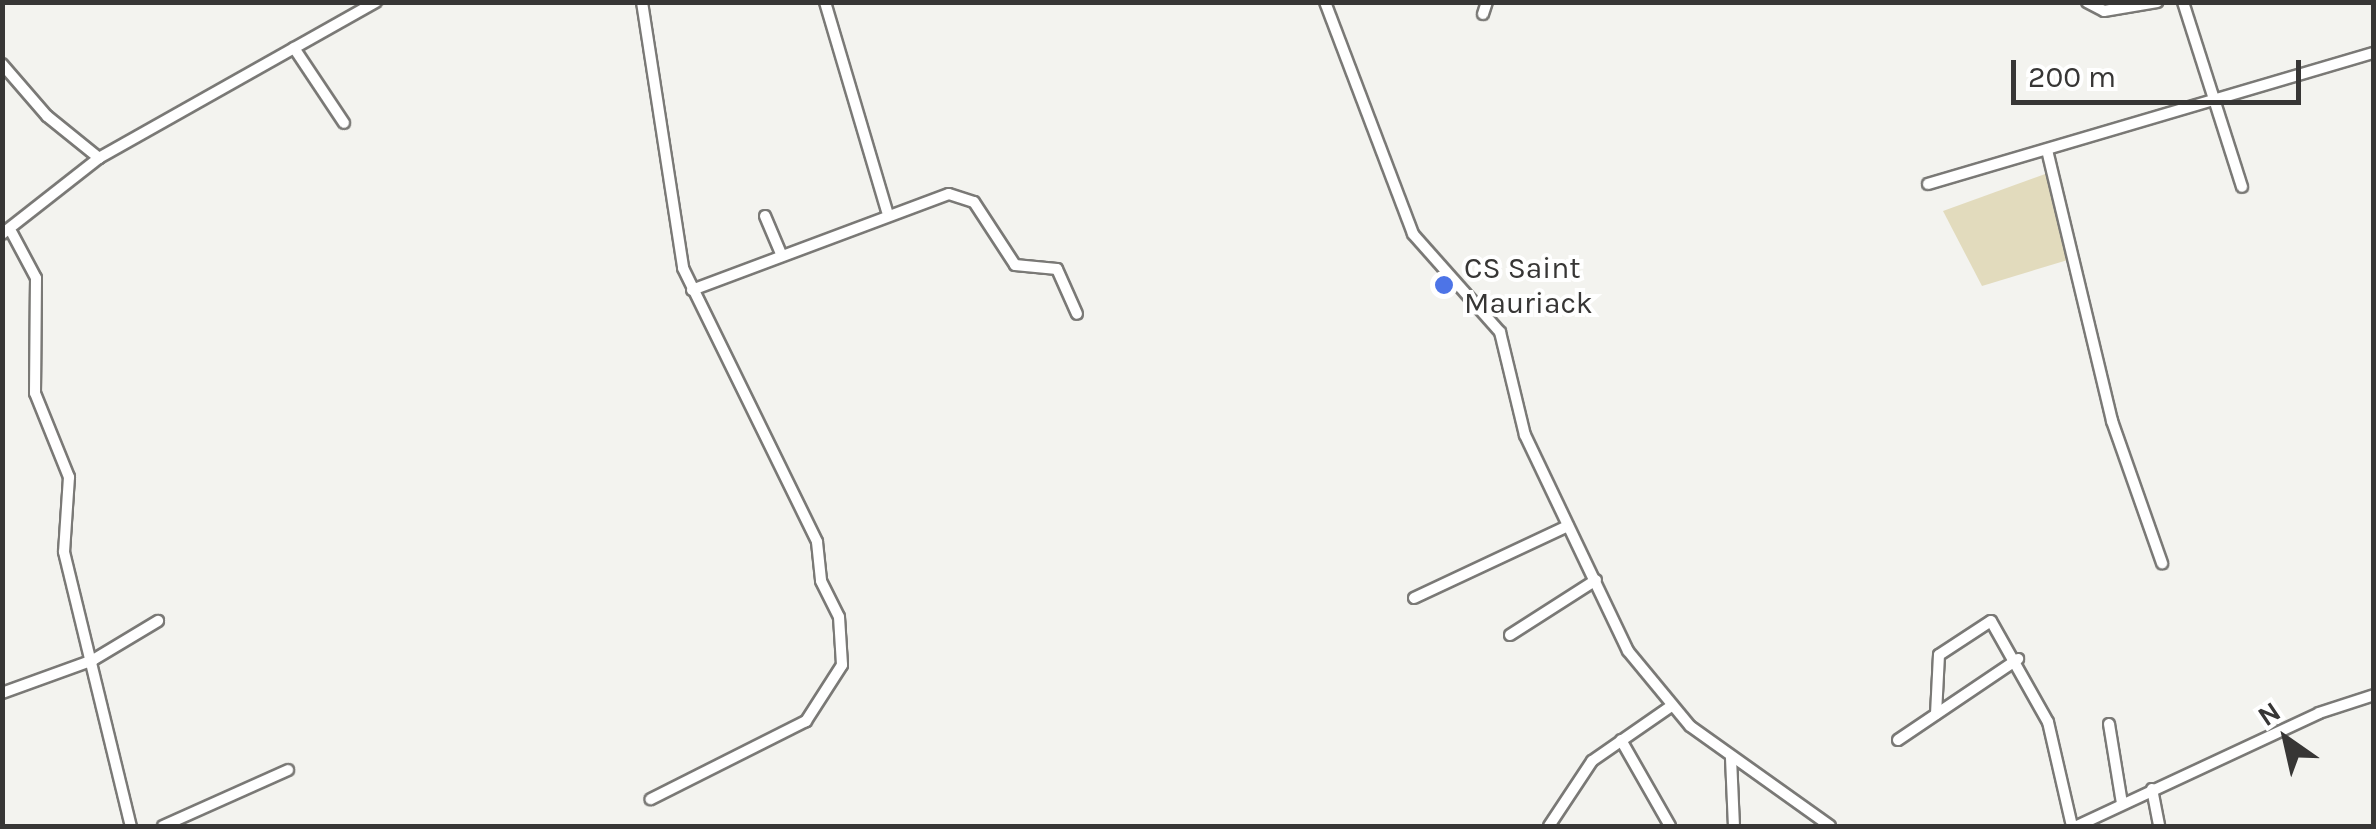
<!DOCTYPE html>
<html>
<head>
<meta charset="utf-8">
<style>
  body { margin:0 }
  #map { position:relative; width:2376px; height:829px; overflow:hidden; background:#f3f3ef; font-family:Karla,sans-serif }
  div>[style] { position:absolute }
  .green>* { inset:0; background:#e2dbbd }
  .roads { filter:drop-shadow(2px 0 #7a7976) drop-shadow(-2px 0 #7a7976) drop-shadow(0 2px #7a7976) drop-shadow(0 -2px #7a7976) }
  .street>* { height:10px; margin:-5px; padding:0 5px; transform-origin:5px; border-radius:5px; background:#fff }
  .dots>* { width:28px; height:28px; translate:-50% -50%; box-sizing:border-box; border:5px solid #fff; border-radius:50% }
  span { translate:-50% -50%; white-space:nowrap; text-align:center; line-height:1.15; -webkit-text-stroke:8px #fff; paint-order:stroke }
  .poi-label { font-size:30px; color:#373635 }
  .left { translate:0 -50%; text-align:left }
  .frame { position:absolute; inset:0; border:5px solid #373635; pointer-events:none }
  .north { position:absolute; left:2236px; top:689px; width:100px; height:100px; -webkit-text-stroke:8px #fff; paint-order:stroke; rotate:326deg; font-size:28px; font-weight:700; line-height:40px; text-align:center; color:#373635 }
  .north::after { content:''; display:block; margin:auto; width:35px; height:45px; background:#373635; clip-path:polygon(50% 0,100% 100%,50% 72%,0 100%) }
  .scale { position:absolute; left:2011px; top:60px; width:290px; height:45px; box-sizing:border-box; border:5px solid #373635; border-top:0; padding-left:12px; font-size:30px; line-height:35px; white-space:nowrap; color:#373635; -webkit-text-stroke:8px #fff; paint-order:stroke }
</style>
</head>
<body>
<div id="map">
  <div class="green">
    <div style="clip-path:polygon(2048px 173px,2071px 259px,1982px 286px,1943px 211px)"></div>
  </div>
  <div class="roads">
    <div class="street">
      <div style="left:642px;top:2px;width:269px;rotate:81.2deg"></div>
      <div style="left:683px;top:268px;width:305px;rotate:63.9deg"></div>
      <div style="left:817px;top:542px;width:39px;rotate:84deg"></div>
      <div style="left:821px;top:581px;width:40px;rotate:63.4deg"></div>
      <div style="left:839px;top:617px;width:48px;rotate:86.4deg"></div>
      <div style="left:842px;top:665px;width:67px;rotate:122.7deg"></div>
      <div style="left:806px;top:721px;width:174px;rotate:153.3deg"></div>
      <div style="left:825px;top:2px;width:218px;rotate:73.5deg"></div>
      <div style="left:1325px;top:2px;width:248px;rotate:69.2deg"></div>
      <div style="left:1413px;top:234px;width:131px;rotate:48.4deg"></div>
      <div style="left:1500px;top:332px;width:106px;rotate:76.4deg"></div>
      <div style="left:1525px;top:435px;width:239px;rotate:64.5deg"></div>
      <div style="left:1628px;top:651px;width:97px;rotate:50.4deg"></div>
      <div style="left:1690px;top:726px;width:172px;rotate:35.5deg"></div>
      <div style="left:2087px;top:2px;width:19px;rotate:28deg"></div>
      <div style="left:2104px;top:11px;width:54px;rotate:-9.6deg"></div>
      <div style="left:2183px;top:2px;width:194px;rotate:72.3deg"></div>
      <div style="left:1483px;top:14px;width:13px;rotate:-72deg"></div>
      <div style="left:294px;top:48px;width:90px;rotate:56.3deg"></div>
      <div style="left:2px;top:64px;width:69px;rotate:49.1deg"></div>
      <div style="left:47px;top:116px;width:67px;rotate:38.9deg"></div>
      <div style="left:2047px;top:150px;width:279px;rotate:76.5deg"></div>
      <div style="left:2112px;top:421px;width:151px;rotate:70.6deg"></div>
      <div style="left:1928px;top:184px;width:465px;rotate:-16.4deg"></div>
      <div style="left:765px;top:216px;width:43px;rotate:67deg"></div>
      <div style="left:12px;top:233px;width:51px;rotate:61.9deg"></div>
      <div style="left:36px;top:278px;width:115px;rotate:90.5deg"></div>
      <div style="left:35px;top:393px;width:91px;rotate:68deg"></div>
      <div style="left:69px;top:477px;width:75px;rotate:93.8deg"></div>
      <div style="left:64px;top:552px;width:282px;rotate:76.3deg"></div>
      <div style="left:2px;top:234px;width:123px;rotate:-38.1deg"></div>
      <div style="left:99px;top:158px;width:318px;rotate:-29.4deg"></div>
      <div style="left:692px;top:290px;width:274px;rotate:-20.5deg"></div>
      <div style="left:949px;top:194px;width:26px;rotate:18deg"></div>
      <div style="left:974px;top:202px;width:75px;rotate:56.9deg"></div>
      <div style="left:1015px;top:265px;width:42px;rotate:5.4deg"></div>
      <div style="left:1057px;top:269px;width:49px;rotate:66deg"></div>
      <div style="left:1414px;top:598px;width:170px;rotate:-25.1deg"></div>
      <div style="left:1510px;top:635px;width:102px;rotate:-32.6deg"></div>
      <div style="left:2px;top:693px;width:97px;rotate:-19.9deg"></div>
      <div style="left:93px;top:660px;width:76px;rotate:-31deg"></div>
      <div style="left:1936px;top:714px;width:59px;rotate:-87.1deg"></div>
      <div style="left:1939px;top:655px;width:62px;rotate:-33.2deg"></div>
      <div style="left:1991px;top:621px;width:116px;rotate:60.6deg"></div>
      <div style="left:2048px;top:722px;width:107px;rotate:77deg"></div>
      <div style="left:2109px;top:724px;width:80px;rotate:80.7deg"></div>
      <div style="left:1621px;top:740px;width:99px;rotate:60.3deg"></div>
      <div style="left:1898px;top:740px;width:145px;rotate:-34deg"></div>
      <div style="left:1731px;top:758px;width:68px;rotate:87.5deg"></div>
      <div style="left:2152px;top:789px;width:38px;rotate:79deg"></div>
      <div style="left:163px;top:826px;width:137px;rotate:-24.1deg"></div>
      <div style="left:1549px;top:826px;width:78px;rotate:-56.5deg"></div>
      <div style="left:1592px;top:761px;width:95px;rotate:-34.7deg"></div>
      <div style="left:2077px;top:826px;width:267px;rotate:-25deg"></div>
      <div style="left:2319px;top:713px;width:58px;rotate:-18.1deg"></div>
    </div>
  </div>
  <div class="dots">
    <div style="left:1444px;top:285px;background:#4d74e7"></div>
  </div>
  <div class="poi-label">
    <span class="left" style="left:1464px;top:285px">CS Saint<br>Mauriack</span>
  </div>
  <div class="frame"></div>
  <div class="north">N</div>
  <div class="scale">200 m</div>
</div>
</body>
</html>
